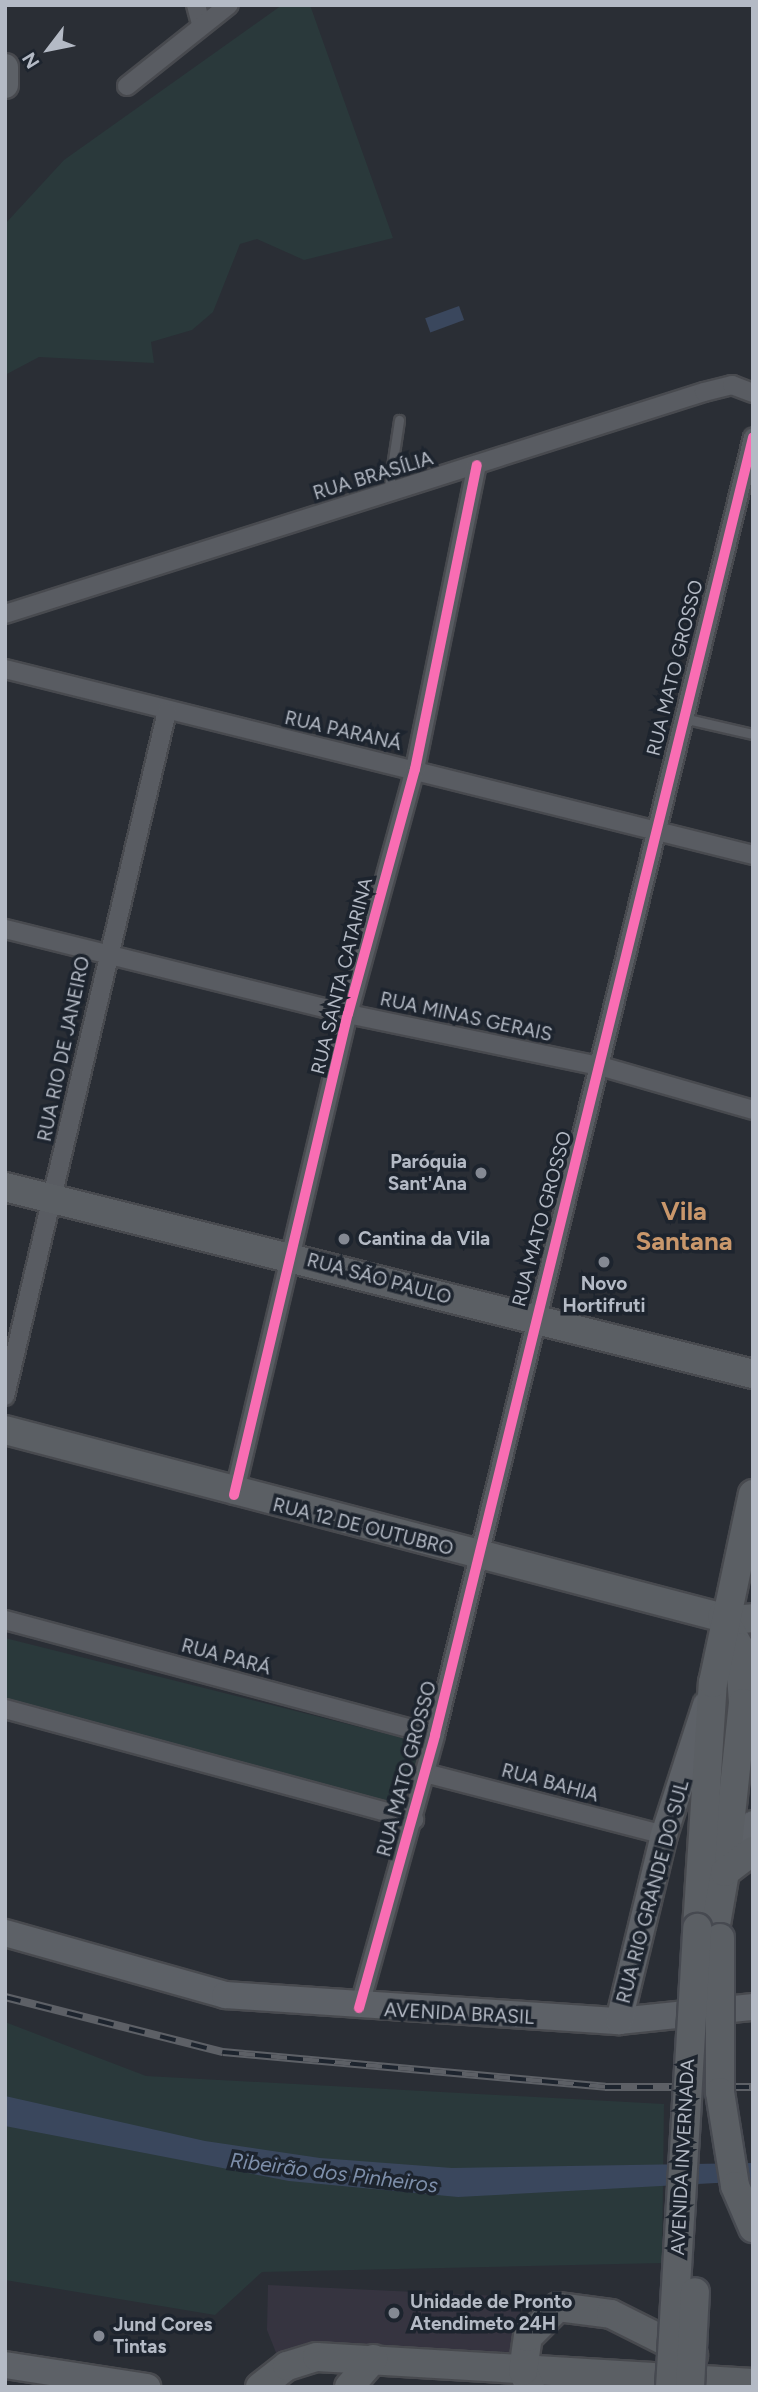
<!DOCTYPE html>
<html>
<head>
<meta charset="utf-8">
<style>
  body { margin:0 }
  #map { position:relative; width:758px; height:2392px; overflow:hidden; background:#2a2e35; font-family:Figtree,sans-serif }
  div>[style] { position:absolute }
  .medical>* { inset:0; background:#363440 }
  .green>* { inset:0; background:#2a393b }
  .water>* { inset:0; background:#3a475d; transform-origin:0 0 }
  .roads { filter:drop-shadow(2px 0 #484a4f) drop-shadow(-2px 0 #484a4f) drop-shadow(0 2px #484a4f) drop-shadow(0 -2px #484a4f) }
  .lane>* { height:9px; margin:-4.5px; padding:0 4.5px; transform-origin:4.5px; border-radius:4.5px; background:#595c62 }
  .street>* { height:18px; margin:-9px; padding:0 9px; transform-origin:9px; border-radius:9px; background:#595c62 }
  .secondary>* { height:26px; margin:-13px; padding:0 13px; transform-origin:13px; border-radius:13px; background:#5d6167 }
  .primary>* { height:28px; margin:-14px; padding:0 14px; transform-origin:14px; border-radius:14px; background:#5b5f64 }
  .rail>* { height:8px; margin-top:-4px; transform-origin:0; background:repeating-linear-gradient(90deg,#1d242e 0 16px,#5d6066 0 32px); box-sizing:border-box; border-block:2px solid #5d6066 }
  .bridges { filter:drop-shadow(2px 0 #474a51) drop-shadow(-2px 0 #474a51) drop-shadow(0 2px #474a51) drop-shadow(0 -2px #474a51) }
  .primary-bridge>* { height:28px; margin:-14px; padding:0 14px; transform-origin:14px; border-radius:14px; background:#5b5f64 }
  .cycleway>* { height:10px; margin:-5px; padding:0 5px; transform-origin:5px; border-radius:5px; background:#f96db3 }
  .dots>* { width:19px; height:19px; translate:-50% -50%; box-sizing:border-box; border:4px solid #1d242e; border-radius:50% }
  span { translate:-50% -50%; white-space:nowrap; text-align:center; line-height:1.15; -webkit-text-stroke:7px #1d242e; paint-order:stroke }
  .street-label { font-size:19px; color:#b4bac5 }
  .poi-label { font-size:19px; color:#b4bac5; font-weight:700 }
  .right { translate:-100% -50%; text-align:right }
  .left { translate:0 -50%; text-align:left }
  .water-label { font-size:21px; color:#7e8faa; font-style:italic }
  .district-label { font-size:26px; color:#c9976b; font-weight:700 }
  .frame { position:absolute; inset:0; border:7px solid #b4bac5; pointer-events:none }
  .north { position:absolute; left:14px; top:14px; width:70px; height:70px; -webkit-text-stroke:5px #1d242e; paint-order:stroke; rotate:238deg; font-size:19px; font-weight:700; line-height:28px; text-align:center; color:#b4bac5 }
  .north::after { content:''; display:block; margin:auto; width:24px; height:32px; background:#b4bac5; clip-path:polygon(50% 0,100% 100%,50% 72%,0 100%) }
</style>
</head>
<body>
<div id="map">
  <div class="medical">
    <div style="clip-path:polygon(268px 2285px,521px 2297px,517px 2352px,307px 2349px,279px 2360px,267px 2330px)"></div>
  </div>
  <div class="green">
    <div style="clip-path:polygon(282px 5px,310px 5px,393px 238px,304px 260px,257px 239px,240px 244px,213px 312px,192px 330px,151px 342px,154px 363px,39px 357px,5px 375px,5px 224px,64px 160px)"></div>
    <div style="clip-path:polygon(5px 1638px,427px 1744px,410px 1816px,5px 1705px)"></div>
    <div style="clip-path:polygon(5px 2022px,146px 2076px,664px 2104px,662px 2263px,262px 2272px,215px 2315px,5px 2280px)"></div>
  </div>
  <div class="water">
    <div style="left:459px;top:306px;width:15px;height:36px;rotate:70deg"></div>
    <div style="clip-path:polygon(5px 2096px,205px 2141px,320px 2158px,452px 2168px,753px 2163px,753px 2181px,458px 2197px,289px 2181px,5px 2126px)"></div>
  </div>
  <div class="roads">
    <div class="lane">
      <div style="left:388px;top:493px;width:74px;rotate:-81.4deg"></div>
      <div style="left:683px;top:718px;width:72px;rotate:12.9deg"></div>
    </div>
    <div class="street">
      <div style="left:196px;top:5px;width:20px;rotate:75deg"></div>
      <div style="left:127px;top:86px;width:130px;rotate:-38.5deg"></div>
      <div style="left:5px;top:614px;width:733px;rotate:-17.62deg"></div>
      <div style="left:704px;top:392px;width:29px;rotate:-14deg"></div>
      <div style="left:732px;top:385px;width:22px;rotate:21deg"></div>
      <div style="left:5px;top:669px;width:771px;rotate:13.96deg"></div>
      <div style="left:5px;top:929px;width:353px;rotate:13.9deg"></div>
      <div style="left:348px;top:1014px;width:257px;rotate:11.7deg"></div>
      <div style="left:600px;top:1066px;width:159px;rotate:16deg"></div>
      <div style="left:5px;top:1396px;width:704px;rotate:-76.69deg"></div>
      <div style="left:234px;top:1495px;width:494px;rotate:-76.7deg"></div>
      <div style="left:348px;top:1014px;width:254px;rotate:-74.7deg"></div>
      <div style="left:415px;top:769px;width:310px;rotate:-78.5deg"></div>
      <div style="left:5px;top:1620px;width:445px;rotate:15deg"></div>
      <div style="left:5px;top:1709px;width:424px;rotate:15.1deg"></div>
      <div style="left:425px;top:1773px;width:247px;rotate:14.5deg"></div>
      <div style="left:359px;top:2008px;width:283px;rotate:-74.4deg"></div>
      <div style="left:435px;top:1735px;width:1336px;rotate:-76.23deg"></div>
    </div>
    <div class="secondary">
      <div style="left:5px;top:67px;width:18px;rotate:90deg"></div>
      <div style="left:728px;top:1857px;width:41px;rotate:-52.9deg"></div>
      <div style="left:5px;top:1933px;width:229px;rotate:15.7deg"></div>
      <div style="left:225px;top:1995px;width:395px;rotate:3.8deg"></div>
      <div style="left:619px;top:2021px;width:135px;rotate:-6deg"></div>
      <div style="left:619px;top:2021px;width:191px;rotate:-76.4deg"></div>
      <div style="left:664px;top:1835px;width:137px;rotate:-72.1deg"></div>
      <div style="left:5px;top:2365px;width:144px;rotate:8.8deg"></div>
    </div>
    <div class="primary">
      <div style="left:5px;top:1187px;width:771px;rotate:14.04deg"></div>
      <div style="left:5px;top:1430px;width:751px;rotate:14.65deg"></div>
      <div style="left:732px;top:1620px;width:21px;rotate:-5deg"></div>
      <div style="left:722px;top:1616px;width:35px;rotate:61deg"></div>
      <div style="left:739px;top:1647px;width:56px;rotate:85.9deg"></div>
      <div style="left:743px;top:1703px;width:170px;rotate:96.1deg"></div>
      <div style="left:697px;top:1928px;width:246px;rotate:-86.3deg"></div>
      <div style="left:713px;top:1683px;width:193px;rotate:-78.1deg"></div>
      <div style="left:714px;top:1936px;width:65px;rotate:-80.2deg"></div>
      <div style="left:725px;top:1872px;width:35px;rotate:-37deg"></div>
      <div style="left:260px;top:2387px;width:34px;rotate:-38deg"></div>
      <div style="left:287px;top:2366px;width:31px;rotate:-17deg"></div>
      <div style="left:317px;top:2357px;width:437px;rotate:3.4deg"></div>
      <div style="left:349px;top:2387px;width:37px;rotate:-49deg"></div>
      <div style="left:530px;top:2387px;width:17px;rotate:-114deg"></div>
      <div style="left:523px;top:2371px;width:34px;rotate:-82deg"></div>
      <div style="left:528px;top:2337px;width:42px;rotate:-45deg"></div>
      <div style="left:558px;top:2307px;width:53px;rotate:7.5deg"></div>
      <div style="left:611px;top:2314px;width:92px;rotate:26.6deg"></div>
    </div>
  </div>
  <div class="rail">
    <div style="left:5px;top:1997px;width:225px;rotate:14.2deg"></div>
    <div style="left:223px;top:2052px;width:384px;rotate:5.2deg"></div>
    <div style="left:605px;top:2087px;width:148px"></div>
  </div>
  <div class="bridges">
    <div class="primary-bridge">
      <div style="left:720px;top:1938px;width:154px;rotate:90deg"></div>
      <div style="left:720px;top:2092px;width:95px;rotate:80.9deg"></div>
      <div style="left:735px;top:2186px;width:46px;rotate:66.8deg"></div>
      <div style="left:670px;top:2387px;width:460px;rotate:-86.6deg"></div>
      <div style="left:690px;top:2387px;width:95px;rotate:-87deg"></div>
    </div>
  </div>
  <div class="cycleway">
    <div style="left:234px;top:1495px;width:494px;rotate:-76.7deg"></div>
    <div style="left:348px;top:1014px;width:254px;rotate:-74.7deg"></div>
    <div style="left:415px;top:769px;width:310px;rotate:-78.5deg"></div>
    <div style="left:359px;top:2008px;width:283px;rotate:-74.4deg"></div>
    <div style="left:435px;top:1735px;width:1336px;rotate:-76.23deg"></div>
  </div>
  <div class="dots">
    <div style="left:481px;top:1173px;background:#848993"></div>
    <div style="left:344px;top:1239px;background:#848993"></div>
    <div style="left:604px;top:1262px;background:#848993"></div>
    <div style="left:394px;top:2313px;background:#848993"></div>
    <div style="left:99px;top:2336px;background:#848993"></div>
  </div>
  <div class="street-label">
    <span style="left:373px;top:476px;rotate:-17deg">RUA BRASÍLIA</span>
    <span style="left:675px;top:668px;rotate:-76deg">RUA MATO GROSSO</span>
    <span style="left:343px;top:731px;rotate:13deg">RUA PARANÁ</span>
    <span style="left:342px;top:976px;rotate:-76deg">RUA SANTA CATARINA</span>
    <span style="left:466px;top:1017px;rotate:12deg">RUA MINAS GERAIS</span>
    <span style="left:64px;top:1049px;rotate:-78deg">RUA RIO DE JANEIRO</span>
    <span style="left:542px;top:1219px;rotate:-75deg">RUA MATO GROSSO</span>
    <span style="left:379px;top:1279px;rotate:15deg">RUA SÃO PAULO</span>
    <span style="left:363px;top:1527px;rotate:14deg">RUA 12 DE OUTUBRO</span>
    <span style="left:226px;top:1657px;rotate:15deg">RUA PARÁ</span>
    <span style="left:407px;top:1769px;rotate:-75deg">RUA MATO GROSSO</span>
    <span style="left:550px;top:1783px;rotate:15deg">RUA BAHIA</span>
    <span style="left:653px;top:1892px;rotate:-75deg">RUA RIO GRANDE DO SUL</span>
    <span style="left:459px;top:2014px;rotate:3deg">AVENIDA BRASIL</span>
    <span style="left:683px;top:2157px;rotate:-87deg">AVENIDA INVERNADA</span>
  </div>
  <div class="poi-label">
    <span class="right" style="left:467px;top:1173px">Paróquia<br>Sant'Ana</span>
    <span class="left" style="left:358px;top:1239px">Cantina da Vila</span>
    <span style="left:604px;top:1295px">Novo<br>Hortifruti</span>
    <span class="left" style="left:410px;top:2313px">Unidade de Pronto<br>Atendimeto 24H</span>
    <span class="left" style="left:113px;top:2336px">Jund Cores<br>Tintas</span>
  </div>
  <div class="water-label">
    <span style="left:334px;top:2173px;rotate:7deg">Ribeirão dos Pinheiros</span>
  </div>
  <div class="district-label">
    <span style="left:684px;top:1227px">Vila<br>Santana</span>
  </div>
  <div class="frame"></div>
  <div class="north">N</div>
</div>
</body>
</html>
